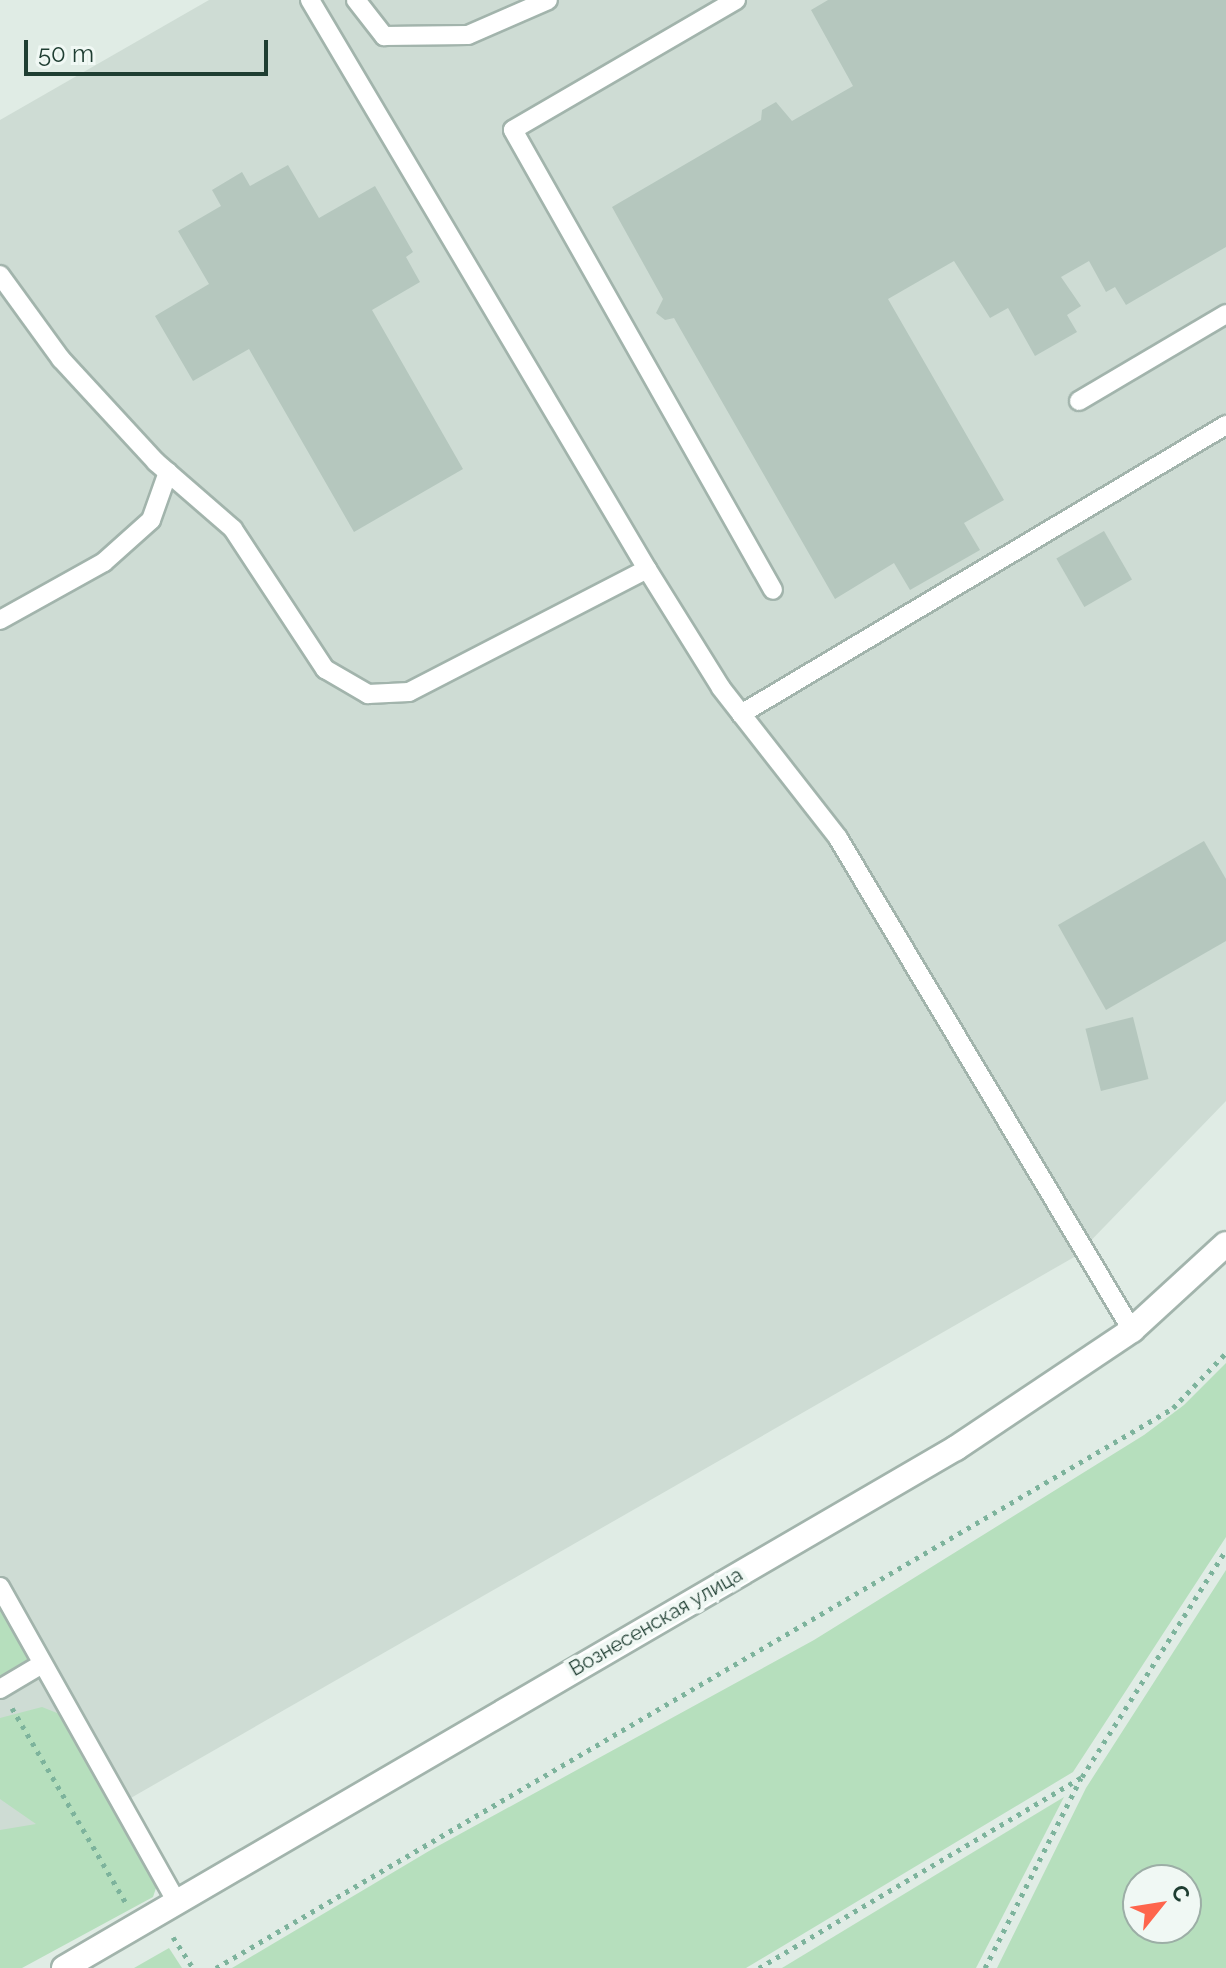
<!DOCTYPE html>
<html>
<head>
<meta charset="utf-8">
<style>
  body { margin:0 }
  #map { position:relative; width:1226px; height:1968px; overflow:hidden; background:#e0ece5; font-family:Raleway,sans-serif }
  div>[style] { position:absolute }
  .built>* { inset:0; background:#cedcd4 }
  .green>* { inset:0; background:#b6dfbd }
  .building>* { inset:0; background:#b5c7be; transform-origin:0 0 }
  .path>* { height:5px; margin-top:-2.5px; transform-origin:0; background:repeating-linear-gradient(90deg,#7db39c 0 4px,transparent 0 10px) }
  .roads { filter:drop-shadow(2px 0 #a2b4ac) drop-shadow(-2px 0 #a2b4ac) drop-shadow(0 2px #a2b4ac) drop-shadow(0 -2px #a2b4ac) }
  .lane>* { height:18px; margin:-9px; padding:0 9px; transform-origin:9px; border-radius:9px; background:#fff }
  .secondary>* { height:24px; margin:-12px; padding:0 12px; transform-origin:12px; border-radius:12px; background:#fff }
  span { translate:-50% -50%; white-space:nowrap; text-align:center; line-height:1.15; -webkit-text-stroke:8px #f0f8f4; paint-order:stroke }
  .street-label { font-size:20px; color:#1f3e32 }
  .north { position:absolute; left:1122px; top:1864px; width:80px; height:80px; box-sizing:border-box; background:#f0f8f4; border:2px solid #9caea6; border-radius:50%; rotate:60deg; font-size:22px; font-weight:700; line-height:32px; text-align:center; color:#1f3e32 }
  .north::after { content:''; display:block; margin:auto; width:28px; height:36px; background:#fe654c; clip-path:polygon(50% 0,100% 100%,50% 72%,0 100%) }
  .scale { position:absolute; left:24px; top:40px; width:244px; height:36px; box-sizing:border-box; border:4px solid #1f3e32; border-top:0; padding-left:10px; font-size:24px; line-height:28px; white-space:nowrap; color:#1f3e32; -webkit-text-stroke:6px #f0f8f4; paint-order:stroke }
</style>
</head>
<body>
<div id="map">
  <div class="built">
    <div style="clip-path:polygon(209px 0,1226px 0,1226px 1101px,1076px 1256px,0 1873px,0 120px)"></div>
  </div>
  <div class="green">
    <div style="clip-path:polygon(1226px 1363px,1226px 1537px,1073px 1772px,746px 1968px,232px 1968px,429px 1851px,814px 1640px,1144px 1435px,1184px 1405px)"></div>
    <div style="clip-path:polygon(evenodd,1226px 1570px,1226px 1968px,997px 1968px,1086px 1788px,1226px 1570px,1138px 1880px,1186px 1880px,1186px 1928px,1138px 1928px,1138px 1880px)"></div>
    <div style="clip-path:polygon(0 1602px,27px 1651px,28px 1665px,0 1693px)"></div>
    <div style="clip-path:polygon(42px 1707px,72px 1719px,157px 1885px,153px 1897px,22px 1968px,0 1968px,0 1830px,36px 1824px,0 1799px,0 1718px)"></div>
    <div style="clip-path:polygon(1064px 1797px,976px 1968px,782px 1968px)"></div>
    <div style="clip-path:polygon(169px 1948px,182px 1968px,134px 1968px)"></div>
  </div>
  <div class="building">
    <div style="clip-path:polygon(828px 0,1226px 0,1226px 247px,1126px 305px,1115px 287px,1106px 292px,1089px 261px,1061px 277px,1081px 306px,1067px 315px,1077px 332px,1035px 356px,1008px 308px,990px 318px,954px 261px,888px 299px,1004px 500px,964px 523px,980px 550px,910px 590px,894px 563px,835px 599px,674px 318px,665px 320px,656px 313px,663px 299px,612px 207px,761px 120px,762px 110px,776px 102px,792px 121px,853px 86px,811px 10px)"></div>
    <div style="clip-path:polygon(288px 165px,319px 218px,375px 186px,413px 252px,406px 257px,420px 282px,372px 310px,463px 469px,354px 532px,249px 349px,193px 381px,155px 316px,209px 284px,178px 231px,221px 206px,212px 190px,242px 172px,250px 186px)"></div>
    <div style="left:1104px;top:531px;width:56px;height:55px;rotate:60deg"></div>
    <div style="clip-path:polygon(1204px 841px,1226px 879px,1226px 941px,1106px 1010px,1058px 925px)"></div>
    <div style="left:1133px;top:1017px;width:64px;height:49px;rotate:76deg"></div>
  </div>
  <div class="path">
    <div style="left:12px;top:1708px;width:226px;rotate:59.7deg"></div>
    <div style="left:173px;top:1937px;width:37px;rotate:57deg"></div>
    <div style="left:216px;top:1968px;width:1109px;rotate:-30.33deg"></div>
    <div style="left:1173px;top:1408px;width:76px;rotate:-46.1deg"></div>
    <div style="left:759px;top:1968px;width:375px;rotate:-30.6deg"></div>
    <div style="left:1082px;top:1777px;width:269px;rotate:-57.6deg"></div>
    <div style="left:985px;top:1968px;width:213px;rotate:-63.2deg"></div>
  </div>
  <div class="roads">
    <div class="lane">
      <div style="left:310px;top:0;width:661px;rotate:59.36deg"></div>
      <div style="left:356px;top:0;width:46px;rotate:52.1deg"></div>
      <div style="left:384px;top:36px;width:84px;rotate:-0.7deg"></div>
      <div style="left:468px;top:35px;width:87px;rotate:-23.6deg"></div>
      <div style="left:736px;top:0;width:258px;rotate:149.8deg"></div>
      <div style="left:513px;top:130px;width:528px;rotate:60.52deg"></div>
      <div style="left:0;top:275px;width:104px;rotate:54deg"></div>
      <div style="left:61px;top:359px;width:140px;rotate:47.3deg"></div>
      <div style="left:156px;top:462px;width:102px;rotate:41deg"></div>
      <div style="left:233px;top:529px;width:168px;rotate:56.7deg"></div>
      <div style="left:325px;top:669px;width:50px;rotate:30.2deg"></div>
      <div style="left:368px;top:694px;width:41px;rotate:-2.8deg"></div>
      <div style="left:409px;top:692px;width:268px;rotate:-27.3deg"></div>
      <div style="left:647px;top:569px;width:140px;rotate:58.1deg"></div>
      <div style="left:721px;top:688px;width:190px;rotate:52deg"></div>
      <div style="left:838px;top:838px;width:573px;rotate:59.14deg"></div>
      <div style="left:1079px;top:401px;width:171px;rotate:-30.6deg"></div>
      <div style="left:0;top:620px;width:119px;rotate:-29.1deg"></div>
      <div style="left:104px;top:562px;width:63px;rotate:-41.8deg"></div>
      <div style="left:151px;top:520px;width:51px;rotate:-70.5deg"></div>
      <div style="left:741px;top:714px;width:565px;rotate:-30.79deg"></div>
      <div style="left:0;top:1587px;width:361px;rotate:60.7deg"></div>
      <div style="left:0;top:1689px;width:49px;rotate:-30.8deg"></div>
    </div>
    <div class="secondary">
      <div style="left:64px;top:1968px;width:1033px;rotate:-30.24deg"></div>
      <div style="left:956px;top:1448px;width:212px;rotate:-33.8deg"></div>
      <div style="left:1132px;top:1330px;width:127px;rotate:-42.5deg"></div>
    </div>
  </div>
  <div class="street-label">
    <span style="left:656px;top:1622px;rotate:-30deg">Вознесенская улица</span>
  </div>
  <div class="north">С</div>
  <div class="scale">50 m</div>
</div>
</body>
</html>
